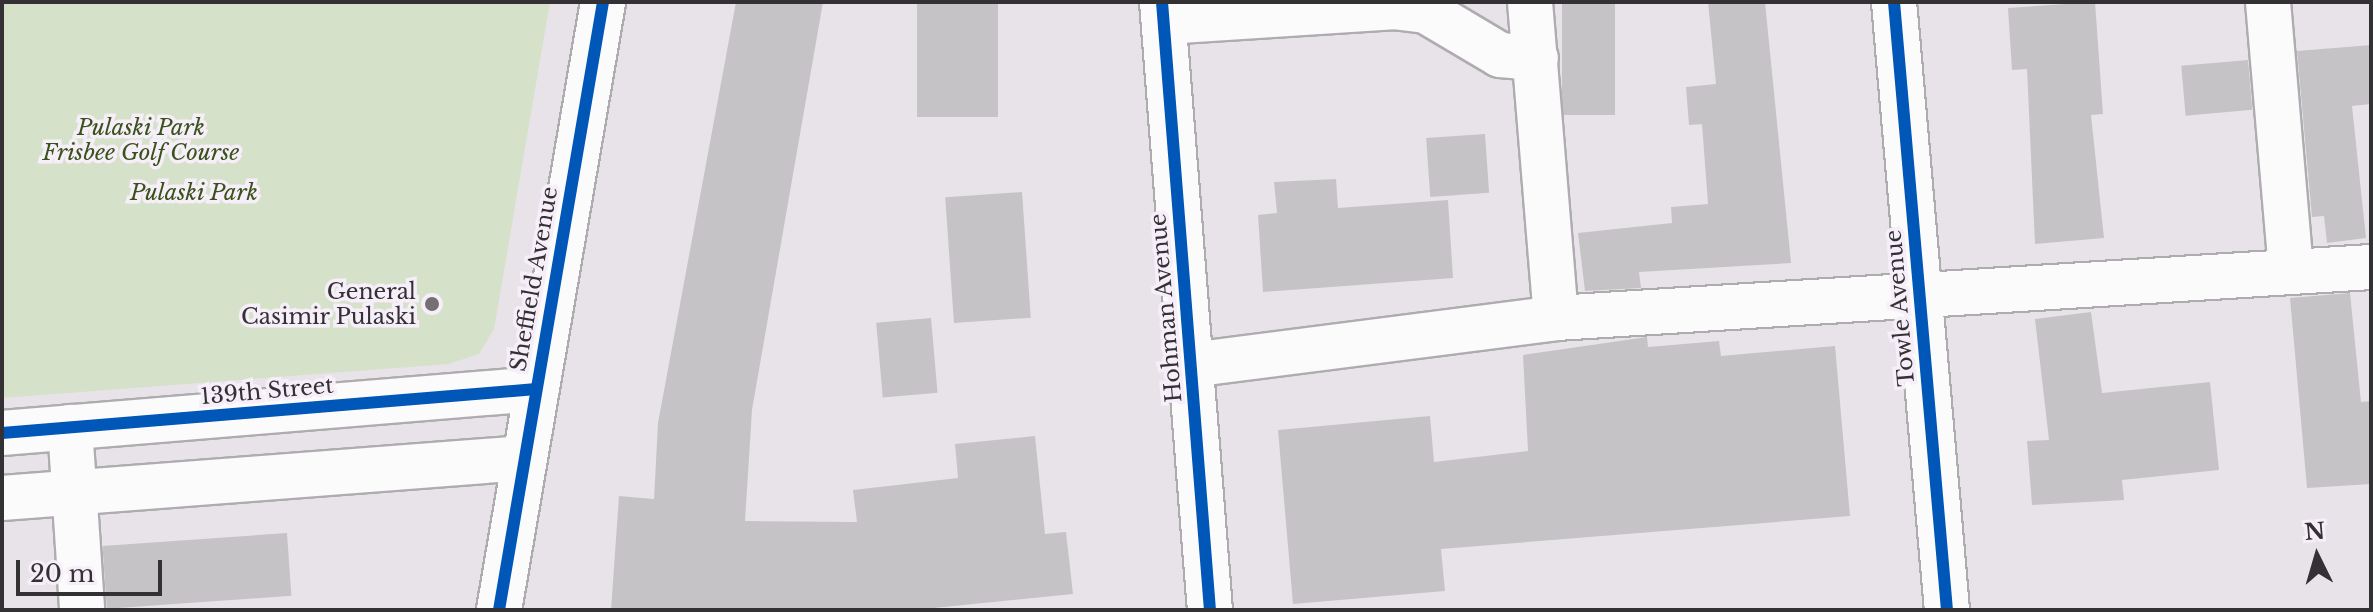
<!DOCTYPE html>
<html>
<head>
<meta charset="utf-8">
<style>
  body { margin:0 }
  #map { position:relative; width:2373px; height:612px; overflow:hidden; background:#e8e3e9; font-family:"Libre Baskerville",serif }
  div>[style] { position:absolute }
  .green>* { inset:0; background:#d5e1c9 }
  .building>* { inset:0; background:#c6c3c7; transform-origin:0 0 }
  .roads { filter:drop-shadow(2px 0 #afacb0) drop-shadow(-2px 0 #afacb0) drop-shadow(0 2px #afacb0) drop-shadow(0 -2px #afacb0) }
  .minor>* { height:44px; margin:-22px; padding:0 22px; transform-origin:22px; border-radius:22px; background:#fcfbfc }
  .major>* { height:44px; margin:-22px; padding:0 22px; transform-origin:22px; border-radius:22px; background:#fcfbfc }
  .cycleway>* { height:12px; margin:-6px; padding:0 6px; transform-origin:6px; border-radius:6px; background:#0057b8 }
  .dots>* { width:22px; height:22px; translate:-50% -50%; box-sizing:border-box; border:4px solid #f6eef8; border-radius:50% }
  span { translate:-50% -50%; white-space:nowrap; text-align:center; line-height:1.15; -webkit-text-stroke:7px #f6eef8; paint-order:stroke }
  .park-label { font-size:22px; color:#395219; font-style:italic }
  .street-label { font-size:22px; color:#343135 }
  .poi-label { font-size:22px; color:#343135 }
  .right { translate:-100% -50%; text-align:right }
  .frame { position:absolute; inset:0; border:4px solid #343135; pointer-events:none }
  .north { position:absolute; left:2277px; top:516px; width:80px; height:80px; -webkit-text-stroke:6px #f6eef8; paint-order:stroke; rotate:355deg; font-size:22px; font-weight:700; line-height:32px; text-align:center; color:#343135 }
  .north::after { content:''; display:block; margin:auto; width:28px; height:36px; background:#343135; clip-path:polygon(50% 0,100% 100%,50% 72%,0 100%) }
  .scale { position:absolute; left:16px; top:560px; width:146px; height:36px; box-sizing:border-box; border:4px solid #343135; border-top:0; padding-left:10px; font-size:24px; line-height:28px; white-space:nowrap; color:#343135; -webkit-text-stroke:6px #f6eef8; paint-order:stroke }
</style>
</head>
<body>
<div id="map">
  <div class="green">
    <div style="clip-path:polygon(2px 2px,550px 2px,494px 329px,479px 354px,449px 364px,2px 398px)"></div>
  </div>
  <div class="building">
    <div style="clip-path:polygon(736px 2px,823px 2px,752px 410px,745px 521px,857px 522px,853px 490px,958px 478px,955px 444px,1035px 436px,1045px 534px,1066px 532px,1073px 594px,914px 610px,611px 610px,619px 496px,654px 499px,658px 423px)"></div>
    <div style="left:917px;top:2px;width:81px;height:115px"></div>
    <div style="left:1562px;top:2px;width:53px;height:113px"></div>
    <div style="clip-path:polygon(1708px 2px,1765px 2px,1791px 263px,1639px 272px,1641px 288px,1585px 291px,1578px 233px,1672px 223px,1671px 207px,1708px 204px,1702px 124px,1689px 125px,1686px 87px,1716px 84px)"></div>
    <div style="clip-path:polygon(2095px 2px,2103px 114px,2091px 115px,2104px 238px,2035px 244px,2027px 69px,2012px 70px,2008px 8px)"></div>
    <div style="clip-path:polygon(2371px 45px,2371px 104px,2352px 106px,2366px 238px,2327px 243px,2324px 216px,2312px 217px,2297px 51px)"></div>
    <div style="left:2248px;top:60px;width:50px;height:67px;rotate:85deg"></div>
    <div style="left:1485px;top:134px;width:59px;height:59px;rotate:86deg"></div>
    <div style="clip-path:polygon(1336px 179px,1338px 208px,1448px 200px,1453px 278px,1263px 292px,1258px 215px,1277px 213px,1274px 182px)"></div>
    <div style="left:1022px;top:192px;width:126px;height:77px;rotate:86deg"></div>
    <div style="clip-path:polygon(2350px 293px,2361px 402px,2371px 401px,2371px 484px,2307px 488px,2290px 298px)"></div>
    <div style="clip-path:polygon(2091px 312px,2102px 393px,2210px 382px,2219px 470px,2122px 480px,2124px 500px,2032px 505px,2027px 441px,2049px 440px,2035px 319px)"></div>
    <div style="left:931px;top:318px;width:75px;height:55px;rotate:85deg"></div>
    <div style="clip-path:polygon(1647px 337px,1648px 347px,1719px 341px,1721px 356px,1835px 346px,1850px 516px,1441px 549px,1445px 591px,1293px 604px,1278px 430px,1430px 416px,1434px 462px,1528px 451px,1523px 355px)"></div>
    <div style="left:287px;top:533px;width:63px;height:185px;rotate:86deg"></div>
  </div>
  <div class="roads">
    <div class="minor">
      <div style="left:1530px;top:2px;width:317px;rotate:85.3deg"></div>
      <div style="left:1894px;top:2px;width:610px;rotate:85.02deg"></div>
      <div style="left:2268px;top:2px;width:269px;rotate:85.1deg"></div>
      <div style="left:1164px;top:22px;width:229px;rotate:-3.7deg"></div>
      <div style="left:1393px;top:7px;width:33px;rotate:7deg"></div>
      <div style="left:1426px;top:11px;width:86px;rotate:30.7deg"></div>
      <div style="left:1500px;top:55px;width:36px;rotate:5deg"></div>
      <div style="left:1191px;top:365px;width:368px;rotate:-7.3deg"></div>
      <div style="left:1556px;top:318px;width:817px;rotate:-3.58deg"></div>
      <div style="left:70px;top:427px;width:183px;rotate:86.2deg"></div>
      <div style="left:2px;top:433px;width:536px;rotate:-4.71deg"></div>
      <div style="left:2px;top:498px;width:524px;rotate:-4.38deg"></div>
      <div style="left:499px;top:610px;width:617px;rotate:-80.29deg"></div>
    </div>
    <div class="major">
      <div style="left:1162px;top:2px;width:610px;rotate:85.49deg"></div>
    </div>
  </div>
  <div class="cycleway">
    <div style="left:1162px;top:2px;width:610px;rotate:85.49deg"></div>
    <div style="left:1894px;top:2px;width:610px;rotate:85.02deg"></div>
    <div style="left:2px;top:433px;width:536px;rotate:-4.71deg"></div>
    <div style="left:499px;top:610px;width:617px;rotate:-80.29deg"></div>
  </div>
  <div class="dots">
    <div style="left:432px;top:304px;background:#736f74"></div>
  </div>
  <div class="park-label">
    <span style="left:141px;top:140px">Pulaski Park<br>Frisbee Golf Course</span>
    <span style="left:194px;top:193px">Pulaski Park</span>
  </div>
  <div class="street-label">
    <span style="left:534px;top:279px;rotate:-80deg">Sheffield Avenue</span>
    <span style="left:1166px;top:308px;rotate:-95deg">Hohman Avenue</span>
    <span style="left:1900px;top:308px;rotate:-95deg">Towle Avenue</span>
    <span style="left:267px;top:391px;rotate:-5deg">139th Street</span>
  </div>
  <div class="poi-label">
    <span class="right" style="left:416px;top:304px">General<br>Casimir Pulaski</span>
  </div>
  <div class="frame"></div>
  <div class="north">N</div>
  <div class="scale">20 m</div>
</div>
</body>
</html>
